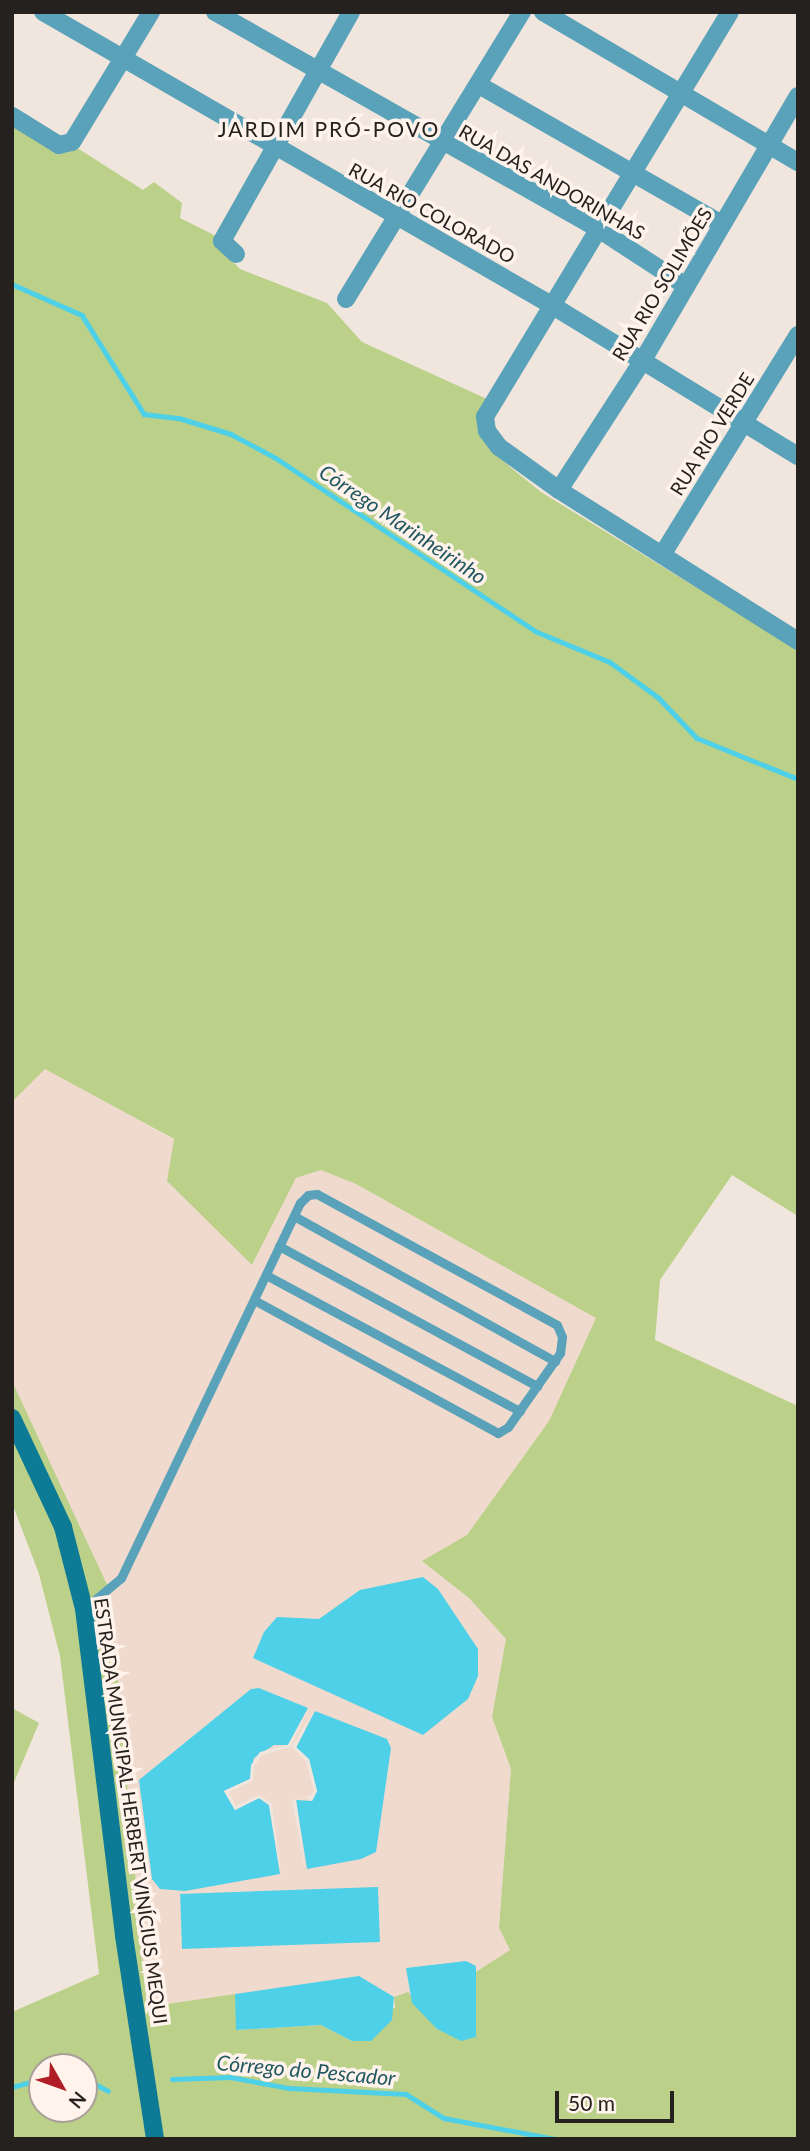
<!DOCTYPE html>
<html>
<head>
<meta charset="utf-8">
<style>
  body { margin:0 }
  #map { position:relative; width:810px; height:2151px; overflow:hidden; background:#f1e6de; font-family:Lato,sans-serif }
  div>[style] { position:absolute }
  .commercial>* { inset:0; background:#f0dacd }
  .green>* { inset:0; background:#bbd088 }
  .water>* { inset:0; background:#4dd0e8; transform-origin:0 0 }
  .pier>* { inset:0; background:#f1e6de }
  .stream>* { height:4.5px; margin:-2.25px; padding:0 2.25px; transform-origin:2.25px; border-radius:2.25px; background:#4dd0e8 }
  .lane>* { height:9px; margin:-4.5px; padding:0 4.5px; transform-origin:4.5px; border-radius:4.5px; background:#5aa2b9 }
  .street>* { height:18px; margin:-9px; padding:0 9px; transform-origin:9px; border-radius:9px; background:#5aa2b9 }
  .secondary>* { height:18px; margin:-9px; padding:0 9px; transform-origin:9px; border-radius:9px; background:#0d7b96 }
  span { translate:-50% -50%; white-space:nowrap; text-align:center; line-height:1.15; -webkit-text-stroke:7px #fff3eb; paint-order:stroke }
  .street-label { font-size:19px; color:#25211e }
  .neighbourhood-label { font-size:21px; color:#25211e; letter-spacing:2px }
  .water-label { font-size:21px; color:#215862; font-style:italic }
  .frame { position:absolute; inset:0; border:14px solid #25211e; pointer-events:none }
  .north { position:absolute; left:28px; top:2053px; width:70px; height:70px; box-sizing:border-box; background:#fff3eb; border:2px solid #a89f99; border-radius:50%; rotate:130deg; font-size:19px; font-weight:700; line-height:28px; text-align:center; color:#25211e }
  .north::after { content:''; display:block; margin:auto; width:24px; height:32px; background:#af1d26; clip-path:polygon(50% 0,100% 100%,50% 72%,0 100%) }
  .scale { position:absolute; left:555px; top:2091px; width:119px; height:32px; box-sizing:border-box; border:4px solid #25211e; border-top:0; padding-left:9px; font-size:21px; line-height:24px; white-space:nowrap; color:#25211e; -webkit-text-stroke:5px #fff3eb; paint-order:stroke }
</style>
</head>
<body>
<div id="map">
  <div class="commercial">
    <div style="clip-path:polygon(45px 1068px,174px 1140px,253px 1264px,296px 1178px,321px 1170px,356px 1184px,596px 1318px,549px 1421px,467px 1535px,422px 1561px,469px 1598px,506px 1639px,492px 1717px,511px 1769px,499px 1928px,510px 1950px,468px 2040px,394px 1997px,234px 1994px,147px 2008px,110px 1591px,12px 1381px,12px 1102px)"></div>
  </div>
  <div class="green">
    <div style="clip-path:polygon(12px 123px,64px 153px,79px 149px,143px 190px,154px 182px,182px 203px,180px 218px,216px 236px,217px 245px,240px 269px,327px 303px,362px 342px,487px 399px,480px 435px,493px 453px,541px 492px,798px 650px,798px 1216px,732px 1175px,660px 1280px,655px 1340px,798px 1406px,798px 2139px,161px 2139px,130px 1935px,90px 1608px,25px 1426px,12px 1406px,12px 1381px,110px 1591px,147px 2007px,235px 1994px,237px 2030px,321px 2025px,352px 2041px,395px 2007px,394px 1997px,408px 1992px,437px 2029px,476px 2037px,476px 1972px,510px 1950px,499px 1928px,511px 1769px,492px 1717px,506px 1639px,469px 1598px,422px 1561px,467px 1535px,549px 1421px,596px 1318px,356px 1184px,321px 1170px,296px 1178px,252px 1265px,167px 1181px,174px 1139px,45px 1069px,12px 1102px)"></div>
    <div style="clip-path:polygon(evenodd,12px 1428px,57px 1532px,80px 1612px,150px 2139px,12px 2139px,12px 2012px,99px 1974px,60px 1656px,39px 1574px,12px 1503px,12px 1428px,42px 2067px,84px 2067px,84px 2109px,42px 2109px,42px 2067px)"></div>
    <div style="clip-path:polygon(12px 1708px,39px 1723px,12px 1787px)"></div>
  </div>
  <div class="water">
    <div style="clip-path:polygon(423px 1577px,438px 1589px,478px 1649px,478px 1676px,468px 1699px,423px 1735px,253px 1658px,264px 1632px,277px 1617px,319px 1619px,360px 1590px)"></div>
    <div style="clip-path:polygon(259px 1688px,308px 1708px,288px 1745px,274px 1745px,254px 1758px,250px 1779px,224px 1791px,235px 1810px,259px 1798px,269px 1805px,280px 1874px,185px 1891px,160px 1889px,152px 1879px,139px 1780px,251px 1689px)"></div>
    <div style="clip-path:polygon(315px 1711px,387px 1739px,391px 1748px,376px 1852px,361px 1859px,307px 1869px,296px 1800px,312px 1801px,317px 1791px,309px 1760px,296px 1748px)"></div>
    <div style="left:378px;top:1887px;width:55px;height:198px;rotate:88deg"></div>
    <div style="clip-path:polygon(466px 1961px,476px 1966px,476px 2037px,461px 2041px,437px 2029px,412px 2003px,406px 1968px)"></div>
    <div style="clip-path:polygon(359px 1976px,394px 1997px,392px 2020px,371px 2041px,352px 2041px,321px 2025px,236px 2030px,235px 1994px)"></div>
  </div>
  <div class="pier">
    <div style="clip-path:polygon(310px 1705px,290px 1747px,262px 1755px,254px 1766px,253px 1781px,229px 1792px,236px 1806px,259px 1795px,272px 1803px,281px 1877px,269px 1805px,259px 1798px,235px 1810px,224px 1791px,250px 1779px,251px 1765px,260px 1752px,288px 1745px)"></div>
    <div style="clip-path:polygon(316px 1707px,296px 1747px,309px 1759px,317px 1791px,312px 1801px,305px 1797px,296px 1800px,306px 1873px,292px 1800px,310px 1796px,314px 1791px,306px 1761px,292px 1747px)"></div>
  </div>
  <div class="stream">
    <div style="left:12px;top:284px;width:77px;rotate:23.9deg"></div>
    <div style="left:82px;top:315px;width:117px;rotate:57.9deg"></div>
    <div style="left:144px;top:414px;width:35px;rotate:7deg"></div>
    <div style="left:179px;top:418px;width:54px;rotate:17.1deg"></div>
    <div style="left:231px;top:434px;width:51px;rotate:28.1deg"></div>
    <div style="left:276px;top:458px;width:311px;rotate:33.7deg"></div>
    <div style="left:535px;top:631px;width:81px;rotate:22.5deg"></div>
    <div style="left:610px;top:662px;width:61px;rotate:36.3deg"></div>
    <div style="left:659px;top:698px;width:55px;rotate:46.5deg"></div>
    <div style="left:697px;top:738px;width:109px;rotate:22.1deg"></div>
    <div style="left:84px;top:2078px;width:27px;rotate:28deg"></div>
    <div style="left:172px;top:2079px;width:58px;rotate:-2deg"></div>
    <div style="left:230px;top:2077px;width:60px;rotate:10.6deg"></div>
    <div style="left:289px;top:2088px;width:117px;rotate:2.9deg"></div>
    <div style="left:406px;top:2094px;width:45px;rotate:32.3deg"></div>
    <div style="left:444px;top:2118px;width:113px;rotate:10.7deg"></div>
    <div style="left:12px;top:2087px;width:31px;rotate:-15deg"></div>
  </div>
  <div class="lane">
    <div style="left:294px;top:1216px;width:299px;rotate:29.1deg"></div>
    <div style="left:279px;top:1246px;width:294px;rotate:28.5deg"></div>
    <div style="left:266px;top:1275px;width:288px;rotate:28.2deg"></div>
    <div style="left:84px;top:1609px;width:48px;rotate:-40deg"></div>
    <div style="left:121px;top:1578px;width:416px;rotate:-64.5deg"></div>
    <div style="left:300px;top:1203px;width:11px;rotate:-45deg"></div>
    <div style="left:308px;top:1195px;width:9px;rotate:-6deg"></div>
    <div style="left:317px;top:1194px;width:273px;rotate:28.6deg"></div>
    <div style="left:557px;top:1325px;width:13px;rotate:67deg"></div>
    <div style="left:562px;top:1337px;width:16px;rotate:97deg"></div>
    <div style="left:560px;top:1353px;width:90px;rotate:125.1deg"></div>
    <div style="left:508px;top:1427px;width:12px;rotate:149deg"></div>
    <div style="left:498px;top:1433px;width:278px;rotate:-151.4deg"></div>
  </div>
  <div class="street">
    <div style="left:43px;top:12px;width:589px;rotate:29.96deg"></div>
    <div style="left:553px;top:306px;width:287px;rotate:31.5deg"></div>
    <div style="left:215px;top:12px;width:442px;rotate:29.5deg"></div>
    <div style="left:600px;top:230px;width:103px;rotate:33.1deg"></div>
    <div style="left:543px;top:12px;width:296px;rotate:30.5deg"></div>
    <div style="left:730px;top:12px;width:473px;rotate:121.2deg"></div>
    <div style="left:485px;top:417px;width:14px;rotate:82deg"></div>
    <div style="left:487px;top:431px;width:20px;rotate:53deg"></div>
    <div style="left:499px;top:447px;width:74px;rotate:35.6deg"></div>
    <div style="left:559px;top:490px;width:283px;rotate:32.3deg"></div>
    <div style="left:479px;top:85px;width:280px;rotate:29.8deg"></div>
    <div style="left:12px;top:116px;width:55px;rotate:31.7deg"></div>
    <div style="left:59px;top:145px;width:13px;rotate:-13deg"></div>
    <div style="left:72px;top:142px;width:152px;rotate:-58.7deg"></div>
    <div style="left:236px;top:254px;width:19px;rotate:-137deg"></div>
    <div style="left:222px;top:241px;width:263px;rotate:-60.6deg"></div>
    <div style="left:346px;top:299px;width:337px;rotate:-58.5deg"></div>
    <div style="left:559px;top:490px;width:155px;rotate:-57.1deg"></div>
    <div style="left:643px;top:360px;width:306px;rotate:-59.6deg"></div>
    <div style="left:662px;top:555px;width:259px;rotate:-58.3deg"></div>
  </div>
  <div class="secondary">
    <div style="left:12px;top:1418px;width:120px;rotate:64.9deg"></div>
    <div style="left:63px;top:1527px;width:85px;rotate:75.6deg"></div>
    <div style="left:84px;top:1609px;width:329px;rotate:83deg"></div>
    <div style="left:124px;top:1936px;width:205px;rotate:81.3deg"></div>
  </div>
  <div class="street-label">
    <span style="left:552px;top:182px;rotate:30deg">RUA DAS ANDORINHAS</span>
    <span style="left:432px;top:213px;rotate:29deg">RUA RIO COLORADO</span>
    <span style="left:662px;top:284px;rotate:-59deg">RUA RIO SOLIMÕES</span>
    <span style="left:712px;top:434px;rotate:-58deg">RUA RIO VERDE</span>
    <span style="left:131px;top:1811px;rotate:82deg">ESTRADA MUNICIPAL HERBERT VINÍCIUS MEQUI</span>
  </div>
  <div class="neighbourhood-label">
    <span style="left:329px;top:129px">JARDIM PRÓ-POVO</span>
  </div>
  <div class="water-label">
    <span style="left:403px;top:524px;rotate:34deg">Córrego Marinheirinho</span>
    <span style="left:306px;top:2070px;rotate:5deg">Córrego do Pescador</span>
  </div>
  <div class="frame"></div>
  <div class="north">N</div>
  <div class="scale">50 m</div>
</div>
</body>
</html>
